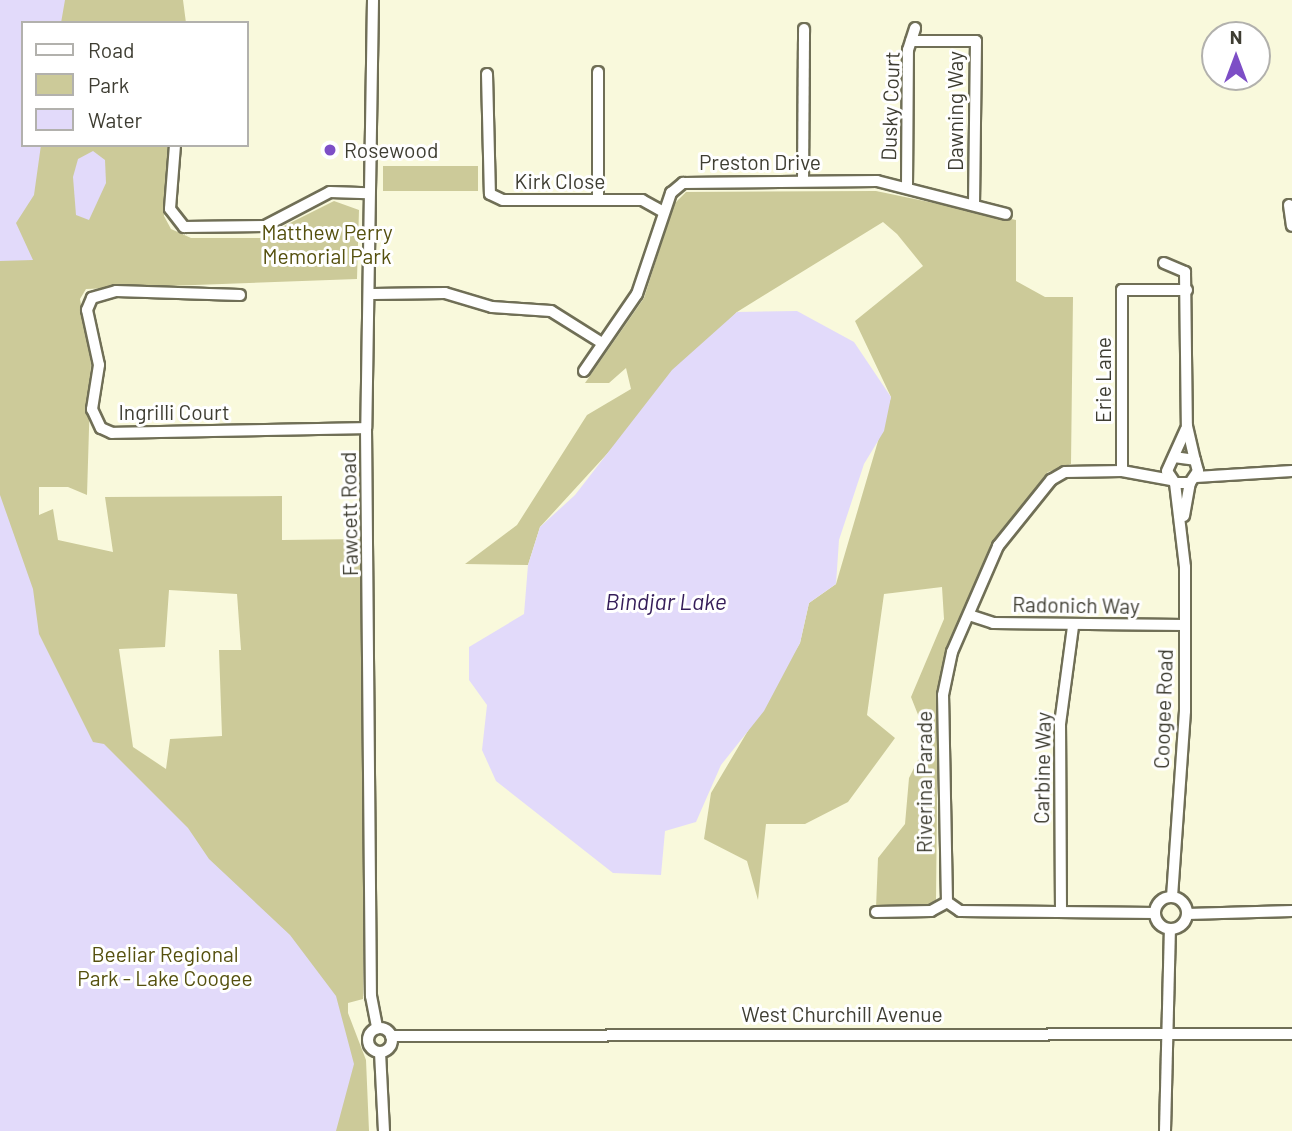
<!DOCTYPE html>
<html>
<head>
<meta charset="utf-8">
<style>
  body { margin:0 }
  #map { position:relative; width:1292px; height:1131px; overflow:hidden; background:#f9f9dc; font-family:Barlow,sans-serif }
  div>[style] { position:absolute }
  .green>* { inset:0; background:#ccca99; transform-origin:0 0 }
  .water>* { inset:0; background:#e2dafa }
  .roads { filter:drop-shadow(2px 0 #706f56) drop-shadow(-2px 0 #706f56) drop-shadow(0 2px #706f56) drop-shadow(0 -2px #706f56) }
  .minor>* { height:10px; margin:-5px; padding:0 5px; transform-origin:5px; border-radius:5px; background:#fff }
  .minor>.ring { margin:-5px; padding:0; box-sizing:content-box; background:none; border:10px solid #fff; border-radius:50% }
  .dots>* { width:19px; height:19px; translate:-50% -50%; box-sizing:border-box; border:4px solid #fff; border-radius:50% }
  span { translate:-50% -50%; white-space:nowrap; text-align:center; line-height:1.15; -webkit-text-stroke:6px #fff; paint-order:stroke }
  .street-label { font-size:21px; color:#3e3d32 }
  .poi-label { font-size:21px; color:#3e3d32 }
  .left { translate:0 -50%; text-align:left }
  .park-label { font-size:21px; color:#55500e }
  .water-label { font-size:23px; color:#351d59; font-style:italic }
  .legend { position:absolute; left:21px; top:21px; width:228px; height:126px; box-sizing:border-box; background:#fff; border:2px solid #b2b1ad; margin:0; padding:9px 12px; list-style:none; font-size:21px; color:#3e3d32 }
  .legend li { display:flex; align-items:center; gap:14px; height:35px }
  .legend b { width:35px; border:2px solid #b2b1ad }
  .north { position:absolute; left:1201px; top:21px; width:70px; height:70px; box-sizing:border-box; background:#fff; border:2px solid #b2b1ad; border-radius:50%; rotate:0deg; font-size:19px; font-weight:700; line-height:28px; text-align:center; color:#3e3d32 }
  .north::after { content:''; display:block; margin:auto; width:24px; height:32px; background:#7d4ec6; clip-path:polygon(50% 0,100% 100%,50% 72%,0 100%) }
</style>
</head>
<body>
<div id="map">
  <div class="green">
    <div style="clip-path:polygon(evenodd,0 0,183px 0,186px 23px,23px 23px,23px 145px,168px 145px,164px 216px,171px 229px,191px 238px,260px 238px,334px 201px,359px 210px,357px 279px,86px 289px,80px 299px,91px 363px,87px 495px,68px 487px,39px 487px,39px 515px,53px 509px,58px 540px,113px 552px,105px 497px,282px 496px,282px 540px,363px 539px,363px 999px,348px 1003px,348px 1013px,366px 1060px,369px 1131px,0 1131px,0 0,169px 590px,237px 594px,241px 650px,219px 650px,222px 736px,170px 739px,166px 769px,133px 747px,119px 649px,165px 647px,169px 590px)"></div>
    <div style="left:383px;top:166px;width:95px;height:25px"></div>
    <div style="clip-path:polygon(876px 191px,1016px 220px,1016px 281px,1045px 297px,1073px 297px,1071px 464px,1048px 472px,1000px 532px,945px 657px,938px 703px,936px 900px,925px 907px,876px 908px,878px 858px,905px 824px,909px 778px,928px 740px,911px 697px,944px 619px,942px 587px,884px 594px,867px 715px,895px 738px,848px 802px,805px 824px,766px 824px,758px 900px,747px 861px,704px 839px,711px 793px,800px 643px,809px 603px,836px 584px,891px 397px,855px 321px,923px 266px,897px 234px,883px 222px,737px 312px,540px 527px,528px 565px,465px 564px,517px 525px,587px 415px,631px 389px,626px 368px,609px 383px,585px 383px,644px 298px,674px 204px,686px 192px)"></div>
  </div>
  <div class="water">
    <div style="clip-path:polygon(0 0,65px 0,61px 23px,23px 23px,23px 145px,41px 145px,34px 195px,16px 223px,33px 260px,0 261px)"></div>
    <div style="clip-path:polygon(93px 151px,105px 160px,106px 183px,89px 220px,76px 215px,73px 177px,78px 159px)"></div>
    <div style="clip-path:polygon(797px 311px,854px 342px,891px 397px,884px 431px,864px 464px,839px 540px,836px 584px,809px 603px,800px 643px,764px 711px,721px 765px,696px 822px,665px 831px,661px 875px,613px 873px,496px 781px,482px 750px,487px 705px,469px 680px,469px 647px,524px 614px,528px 565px,540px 527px,575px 495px,672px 370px,737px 312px)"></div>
    <div style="clip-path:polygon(0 495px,33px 589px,39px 634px,93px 742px,104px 744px,188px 828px,209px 859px,290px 935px,336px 996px,354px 1064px,336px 1131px,0 1131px)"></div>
  </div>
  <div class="roads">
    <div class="minor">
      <div style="left:373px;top:0;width:428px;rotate:90.9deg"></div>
      <div style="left:366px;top:428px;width:568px;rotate:89.5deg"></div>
      <div style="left:371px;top:996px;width:33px;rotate:79deg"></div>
      <div style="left:911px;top:41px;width:65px"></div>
      <div style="left:976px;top:41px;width:161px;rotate:90.7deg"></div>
      <div style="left:598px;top:72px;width:128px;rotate:90deg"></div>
      <div style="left:487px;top:74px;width:120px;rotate:88.6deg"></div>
      <div style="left:490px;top:194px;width:14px;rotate:25deg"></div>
      <div style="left:503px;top:200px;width:139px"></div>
      <div style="left:642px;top:200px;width:25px;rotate:29deg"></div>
      <div style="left:175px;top:145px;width:64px;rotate:94.5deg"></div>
      <div style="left:170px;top:209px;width:23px;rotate:52deg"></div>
      <div style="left:184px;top:227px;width:81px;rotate:-0.7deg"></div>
      <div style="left:265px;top:226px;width:73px;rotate:-27.6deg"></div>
      <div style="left:330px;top:192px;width:38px;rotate:2deg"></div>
      <div style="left:803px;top:181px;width:152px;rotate:-89.6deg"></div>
      <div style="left:907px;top:186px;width:136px;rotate:-89.6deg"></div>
      <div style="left:908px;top:50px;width:23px;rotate:-72deg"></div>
      <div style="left:1289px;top:205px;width:21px;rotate:82deg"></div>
      <div style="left:1164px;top:263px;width:23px;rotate:23deg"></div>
      <div style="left:1185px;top:272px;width:154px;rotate:89.3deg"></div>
      <div style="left:1187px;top:426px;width:35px;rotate:77deg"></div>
      <div style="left:373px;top:294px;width:72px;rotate:-0.8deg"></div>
      <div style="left:445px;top:293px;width:49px;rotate:16.6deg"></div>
      <div style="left:492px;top:307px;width:59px;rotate:3.9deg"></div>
      <div style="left:551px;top:311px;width:60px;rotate:32.1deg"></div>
      <div style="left:240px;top:295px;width:124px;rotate:-178.2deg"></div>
      <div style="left:116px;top:291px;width:25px;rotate:164deg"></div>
      <div style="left:92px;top:298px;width:13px;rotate:113deg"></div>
      <div style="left:87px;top:310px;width:56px;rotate:77.7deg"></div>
      <div style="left:99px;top:365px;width:45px;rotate:99deg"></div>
      <div style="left:92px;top:409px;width:21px;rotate:65deg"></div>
      <div style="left:101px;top:428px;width:12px;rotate:24deg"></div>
      <div style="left:112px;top:433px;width:254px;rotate:-1.1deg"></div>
      <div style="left:584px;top:371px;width:93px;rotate:-55.5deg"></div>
      <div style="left:637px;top:294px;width:107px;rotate:-71.4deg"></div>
      <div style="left:671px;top:193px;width:16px;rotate:-40deg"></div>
      <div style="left:683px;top:183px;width:194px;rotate:-0.6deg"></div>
      <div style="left:877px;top:181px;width:133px;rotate:14.3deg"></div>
      <div style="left:1174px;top:457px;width:21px;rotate:8deg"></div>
      <div style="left:1195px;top:460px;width:11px;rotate:75deg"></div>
      <div style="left:1198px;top:471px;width:14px;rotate:124deg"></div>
      <div style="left:1190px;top:483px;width:15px;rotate:180deg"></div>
      <div style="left:1175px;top:483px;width:14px;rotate:-124deg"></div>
      <div style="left:1167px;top:471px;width:46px;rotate:-65.7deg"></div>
      <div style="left:1122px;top:471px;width:181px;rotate:-90deg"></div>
      <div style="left:1122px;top:290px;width:65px"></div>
      <div style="left:1196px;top:477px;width:96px;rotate:-3.6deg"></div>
      <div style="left:1184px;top:516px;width:34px;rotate:-80deg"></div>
      <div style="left:969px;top:615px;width:25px;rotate:18deg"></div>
      <div style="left:993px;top:623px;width:191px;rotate:0.6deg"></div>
      <div style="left:1172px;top:897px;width:186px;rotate:-86deg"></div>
      <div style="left:1185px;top:711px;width:144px;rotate:-90deg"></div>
      <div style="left:1185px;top:567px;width:85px;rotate:-96.8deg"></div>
      <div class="ring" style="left:1155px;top:897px;width:22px;height:22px"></div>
      <div style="left:876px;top:912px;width:55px;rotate:-1deg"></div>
      <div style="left:931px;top:911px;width:18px;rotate:-29deg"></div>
      <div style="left:1061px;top:912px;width:188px;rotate:-90.3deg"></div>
      <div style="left:1060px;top:724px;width:99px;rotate:-82.4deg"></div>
      <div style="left:1155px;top:913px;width:195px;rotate:-179.4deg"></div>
      <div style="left:960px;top:911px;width:16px;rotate:-145deg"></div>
      <div style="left:947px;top:902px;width:207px;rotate:-91.1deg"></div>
      <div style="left:943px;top:695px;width:44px;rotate:-78.2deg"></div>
      <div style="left:952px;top:652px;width:116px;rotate:-66.5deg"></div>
      <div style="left:998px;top:546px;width:85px;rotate:-51.2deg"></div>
      <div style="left:1051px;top:480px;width:16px;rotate:-30deg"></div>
      <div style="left:1065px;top:472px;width:57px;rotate:-1deg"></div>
      <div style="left:1122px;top:471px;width:50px;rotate:10.4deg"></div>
      <div style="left:1187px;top:914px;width:105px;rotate:-1.6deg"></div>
      <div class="ring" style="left:368px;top:1028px;width:14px;height:14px"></div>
      <div style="left:391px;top:1036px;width:901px;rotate:-0.13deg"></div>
      <div style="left:380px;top:1052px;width:79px;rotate:87.1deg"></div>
      <div style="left:1165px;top:1131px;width:202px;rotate:-88.6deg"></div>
    </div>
  </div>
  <div class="dots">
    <div style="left:330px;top:150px;background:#7d4ec6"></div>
  </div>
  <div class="street-label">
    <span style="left:890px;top:106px;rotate:-88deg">Dusky Court</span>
    <span style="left:955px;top:111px;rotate:-90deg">Dawning Way</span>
    <span style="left:760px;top:162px">Preston Drive</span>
    <span style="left:560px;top:181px">Kirk Close</span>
    <span style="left:1103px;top:380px;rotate:-90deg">Erie Lane</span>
    <span style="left:174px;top:412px">Ingrilli Court</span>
    <span style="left:349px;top:514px;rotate:-91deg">Fawcett Road</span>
    <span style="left:1076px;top:605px;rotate:1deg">Radonich Way</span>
    <span style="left:1163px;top:709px;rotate:-88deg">Coogee Road</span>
    <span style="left:1042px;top:768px;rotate:-89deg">Carbine Way</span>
    <span style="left:924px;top:782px;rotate:-90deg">Riverina Parade</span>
    <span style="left:842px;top:1014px">West Churchill Avenue</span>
  </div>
  <div class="poi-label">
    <span class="left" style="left:344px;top:150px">Rosewood</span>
  </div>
  <div class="park-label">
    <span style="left:327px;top:244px">Matthew Perry<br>Memorial Park</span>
    <span style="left:165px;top:966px">Beeliar Regional<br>Park - Lake Coogee</span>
  </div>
  <div class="water-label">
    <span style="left:666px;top:601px">Bindjar Lake</span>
  </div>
  <ul class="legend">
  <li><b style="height:9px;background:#fff"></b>Road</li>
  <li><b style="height:19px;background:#ccca99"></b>Park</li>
  <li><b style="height:19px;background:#e2dafa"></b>Water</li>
  </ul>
  <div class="north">N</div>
</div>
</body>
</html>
